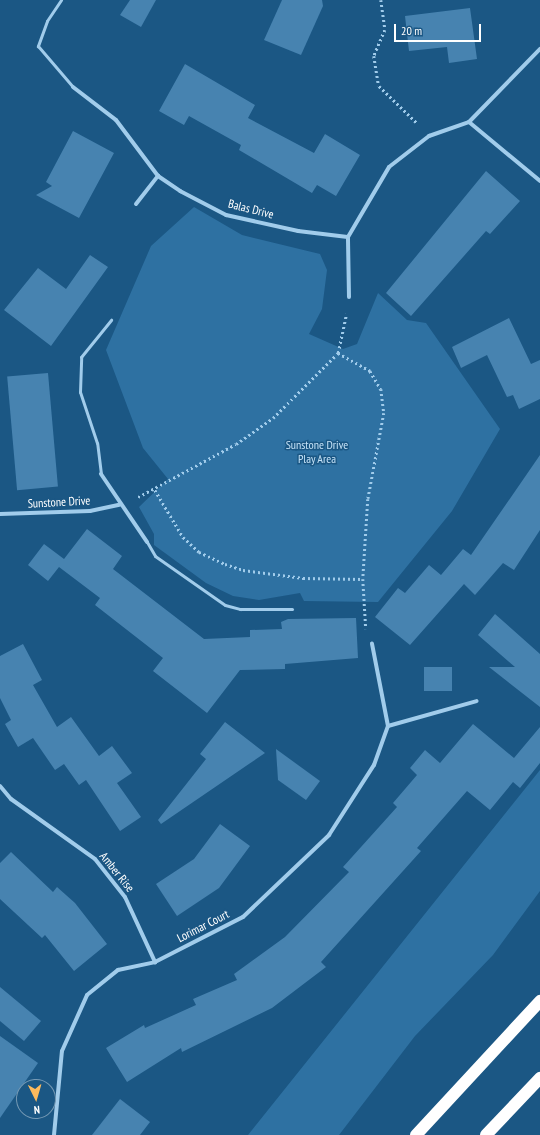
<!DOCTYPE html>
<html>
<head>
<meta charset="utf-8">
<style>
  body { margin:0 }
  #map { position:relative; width:540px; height:1135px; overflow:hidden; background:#1b5784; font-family:"PT Sans Narrow",sans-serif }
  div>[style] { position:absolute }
  .green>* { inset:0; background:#2e71a2 }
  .building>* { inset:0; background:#4783b0; transform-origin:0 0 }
  .path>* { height:2.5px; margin-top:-1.25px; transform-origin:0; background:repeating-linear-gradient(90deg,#a1cceb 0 2px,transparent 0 5px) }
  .lane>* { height:3px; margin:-1.5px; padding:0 1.5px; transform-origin:1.5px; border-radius:1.5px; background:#a1cceb }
  .street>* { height:4px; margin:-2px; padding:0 2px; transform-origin:2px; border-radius:2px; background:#a1cceb }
  .highway>* { height:12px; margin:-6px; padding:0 6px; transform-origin:6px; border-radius:6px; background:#fff }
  span { translate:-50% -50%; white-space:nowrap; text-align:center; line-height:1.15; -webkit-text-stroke:3px #1b5784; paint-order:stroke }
  .street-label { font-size:12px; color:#fff }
  .park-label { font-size:12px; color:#c6e3f8 }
  .north { position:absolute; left:16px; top:1079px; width:40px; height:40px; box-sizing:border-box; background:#1b5784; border:1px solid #769ab5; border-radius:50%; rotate:175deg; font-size:11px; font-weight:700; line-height:16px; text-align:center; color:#fff }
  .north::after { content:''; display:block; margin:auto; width:14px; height:18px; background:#fdba5d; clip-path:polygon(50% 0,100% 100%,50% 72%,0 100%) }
  .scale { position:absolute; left:394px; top:24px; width:87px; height:18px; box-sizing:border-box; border:2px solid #fff; border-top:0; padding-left:5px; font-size:12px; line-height:14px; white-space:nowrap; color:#fff; -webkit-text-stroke:3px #1b5784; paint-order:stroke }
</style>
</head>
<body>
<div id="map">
  <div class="green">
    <div style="clip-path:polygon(194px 207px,242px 235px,320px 254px,327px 270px,322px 309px,309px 334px,343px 349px,357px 344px,378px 293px,407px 320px,426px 323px,500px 429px,452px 511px,378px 602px,304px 601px,300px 593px,259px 600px,233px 596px,206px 583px,154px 545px,154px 534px,139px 507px,168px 479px,143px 448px,106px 350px,151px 246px)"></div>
    <div style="clip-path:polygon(540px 770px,540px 891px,493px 955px,415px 1036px,339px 1135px,248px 1135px)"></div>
  </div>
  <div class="building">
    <div style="clip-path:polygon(130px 0,156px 0,141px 27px,120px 15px)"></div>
    <div style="clip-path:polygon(282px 0,322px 0,323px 6px,301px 55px,264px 40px)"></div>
    <div style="clip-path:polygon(470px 8px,477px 59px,449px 63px,447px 47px,409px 51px,405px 16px)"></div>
    <div style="clip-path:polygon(185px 64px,255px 105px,248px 118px,314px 153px,325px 134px,360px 155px,336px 196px,317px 185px,312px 193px,239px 150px,241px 145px,189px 116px,184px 125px,159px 111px)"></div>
    <div style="clip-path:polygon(73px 131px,114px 153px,79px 218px,36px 195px,52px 186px,46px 182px)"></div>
    <div style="clip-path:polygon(486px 171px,520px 201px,490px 234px,486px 231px,411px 316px,386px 293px)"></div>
    <div style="clip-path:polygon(90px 255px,108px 267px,51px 346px,4px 310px,38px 268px,66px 289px)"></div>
    <div style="clip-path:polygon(509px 318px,531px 364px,540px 360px,540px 399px,519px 409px,513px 395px,507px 397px,487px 355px,461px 368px,452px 347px)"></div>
    <div style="left:48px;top:373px;width:114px;height:41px;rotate:85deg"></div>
    <div style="clip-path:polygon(540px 455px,540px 530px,514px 570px,503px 563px,475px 595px,464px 584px,410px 645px,375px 617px,398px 588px,405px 593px,429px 565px,441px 575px,463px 549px,471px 555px)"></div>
    <div style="clip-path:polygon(87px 529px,122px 556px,113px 569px,204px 639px,250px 637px,250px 630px,282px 629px,281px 622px,288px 619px,356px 618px,358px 658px,285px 664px,285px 669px,240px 670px,207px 713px,153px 671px,163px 658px,95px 605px,100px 598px,59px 567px,48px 581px,28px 565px,44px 544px,64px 559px)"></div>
    <div style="clip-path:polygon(495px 614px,540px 654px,540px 707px,489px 667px,515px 667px,478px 635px)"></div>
    <div style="clip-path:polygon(23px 644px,42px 680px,33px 685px,57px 727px,71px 717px,99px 756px,112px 746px,132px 773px,117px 783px,141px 817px,120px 831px,86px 780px,79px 785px,64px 764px,55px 770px,33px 738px,18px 747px,5px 724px,11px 720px,0 698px,0 656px)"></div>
    <div style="left:424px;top:667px;width:28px;height:24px"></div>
    <div style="clip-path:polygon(225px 722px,265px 753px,161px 824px,158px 820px,206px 759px,200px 754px)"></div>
    <div style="clip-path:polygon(473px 724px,514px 758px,540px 727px,540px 763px,520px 788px,513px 782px,490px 810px,467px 791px,417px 848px,421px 851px,321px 962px,326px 967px,272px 1008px,182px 1052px,181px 1048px,127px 1082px,106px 1048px,144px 1025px,145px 1028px,196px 1005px,193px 999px,237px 980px,234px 974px,285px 937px,349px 872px,343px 867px,397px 807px,393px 803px,417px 775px,410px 768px,425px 750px,440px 763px)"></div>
    <div style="clip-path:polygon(276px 749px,320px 781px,306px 800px,278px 780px)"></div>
    <div style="clip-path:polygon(220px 824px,250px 846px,219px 888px,177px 916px,156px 884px,194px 859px)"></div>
    <div style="clip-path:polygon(11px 852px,53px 892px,57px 887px,75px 903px,107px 944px,74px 971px,45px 935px,42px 938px,0 899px,0 863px)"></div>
    <div style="clip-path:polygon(0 987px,41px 1021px,24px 1041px,0 1021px)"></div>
    <div style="clip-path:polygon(0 1036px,38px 1063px,0 1118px)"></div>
    <div style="clip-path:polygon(120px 1099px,150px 1122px,140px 1135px,92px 1135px)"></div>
  </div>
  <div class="path">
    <div style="left:381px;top:0;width:30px;rotate:82deg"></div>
    <div style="left:385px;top:30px;width:28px;rotate:113deg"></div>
    <div style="left:374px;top:56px;width:30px;rotate:81deg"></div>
    <div style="left:379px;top:86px;width:53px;rotate:44.2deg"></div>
    <div style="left:338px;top:353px;width:37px;rotate:29deg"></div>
    <div style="left:370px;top:371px;width:21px;rotate:59deg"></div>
    <div style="left:381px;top:389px;width:24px;rotate:83deg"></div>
    <div style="left:384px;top:413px;width:87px;rotate:100.5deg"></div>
    <div style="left:368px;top:499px;width:80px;rotate:93.6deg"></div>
    <div style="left:363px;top:579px;width:50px;rotate:86.6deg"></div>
    <div style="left:155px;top:490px;width:55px;rotate:59.2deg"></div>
    <div style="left:183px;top:537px;width:22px;rotate:43deg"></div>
    <div style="left:199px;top:552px;width:29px;rotate:25deg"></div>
    <div style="left:225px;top:564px;width:19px;rotate:18deg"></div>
    <div style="left:243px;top:570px;width:61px;rotate:7.6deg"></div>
    <div style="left:303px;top:578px;width:60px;rotate:1deg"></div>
    <div style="left:138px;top:497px;width:111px;rotate:-28.4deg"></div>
    <div style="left:236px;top:444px;width:45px;rotate:-35.1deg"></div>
    <div style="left:273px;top:418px;width:92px;rotate:-45deg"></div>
    <div style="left:338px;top:353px;width:40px;rotate:-78deg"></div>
  </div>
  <div class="lane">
    <div style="left:61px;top:0;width:25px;rotate:124deg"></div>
    <div style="left:47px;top:21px;width:27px;rotate:110deg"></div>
    <div style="left:38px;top:46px;width:54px;rotate:49.5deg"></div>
    <div style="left:101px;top:474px;width:31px;rotate:-97deg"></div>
    <div style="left:97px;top:443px;width:54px;rotate:-108.4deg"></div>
    <div style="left:80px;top:392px;width:35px;rotate:-88deg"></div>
    <div style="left:81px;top:357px;width:48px;rotate:-51deg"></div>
    <div style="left:147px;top:542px;width:16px;rotate:60deg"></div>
    <div style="left:155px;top:556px;width:85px;rotate:35deg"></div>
    <div style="left:225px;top:605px;width:16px;rotate:15deg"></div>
    <div style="left:240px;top:609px;width:52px"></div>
  </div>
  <div class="street">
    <div style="left:73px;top:87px;width:54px;rotate:37.5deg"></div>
    <div style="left:116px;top:120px;width:70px;rotate:53.1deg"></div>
    <div style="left:158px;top:176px;width:27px;rotate:34deg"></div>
    <div style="left:180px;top:191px;width:52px;rotate:27.6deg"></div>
    <div style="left:226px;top:215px;width:74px;rotate:12.5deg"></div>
    <div style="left:298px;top:231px;width:50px;rotate:6.8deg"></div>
    <div style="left:469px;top:122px;width:92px;rotate:39.7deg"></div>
    <div style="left:136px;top:204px;width:36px;rotate:-52deg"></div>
    <div style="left:349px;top:297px;width:60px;rotate:-91deg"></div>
    <div style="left:348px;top:237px;width:81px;rotate:-59.6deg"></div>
    <div style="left:389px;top:167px;width:51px;rotate:-37.8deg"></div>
    <div style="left:429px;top:136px;width:42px;rotate:-19.3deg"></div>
    <div style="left:469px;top:122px;width:102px;rotate:-45.8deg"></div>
    <div style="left:101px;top:474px;width:82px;rotate:55.9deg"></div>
    <div style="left:0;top:514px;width:90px;rotate:-1.9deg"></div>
    <div style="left:90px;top:511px;width:30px;rotate:-12deg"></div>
    <div style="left:388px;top:726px;width:92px;rotate:-15.7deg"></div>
    <div style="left:0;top:786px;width:17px;rotate:50deg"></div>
    <div style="left:11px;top:799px;width:103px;rotate:35.5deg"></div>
    <div style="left:95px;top:859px;width:48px;rotate:51.7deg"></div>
    <div style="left:125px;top:897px;width:72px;rotate:65.2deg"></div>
    <div style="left:54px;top:1135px;width:84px;rotate:-84.6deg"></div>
    <div style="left:62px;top:1051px;width:61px;rotate:-65.9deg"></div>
    <div style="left:87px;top:995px;width:40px;rotate:-39deg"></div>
    <div style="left:118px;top:970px;width:38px;rotate:-12deg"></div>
    <div style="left:155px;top:962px;width:99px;rotate:-27.1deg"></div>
    <div style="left:243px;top:917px;width:119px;rotate:-43.6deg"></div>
    <div style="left:329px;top:835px;width:83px;rotate:-57.3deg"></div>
    <div style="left:374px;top:765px;width:41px;rotate:-70.3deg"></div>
    <div style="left:388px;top:726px;width:84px;rotate:-101deg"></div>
  </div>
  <div class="highway">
    <div style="left:416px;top:1135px;width:183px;rotate:-47.2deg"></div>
    <div style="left:486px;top:1135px;width:79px;rotate:-46.5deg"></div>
  </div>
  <div class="street-label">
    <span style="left:251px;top:209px;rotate:14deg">Balas Drive</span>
    <span style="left:59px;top:502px;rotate:-3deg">Sunstone Drive</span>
    <span style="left:117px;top:872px;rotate:51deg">Amber Rise</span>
    <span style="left:203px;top:926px;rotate:-27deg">Lorimar Court</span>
  </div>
  <div class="park-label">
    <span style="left:317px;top:452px">Sunstone Drive<br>Play Area</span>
  </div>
  <div class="north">N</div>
  <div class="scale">20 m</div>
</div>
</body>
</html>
